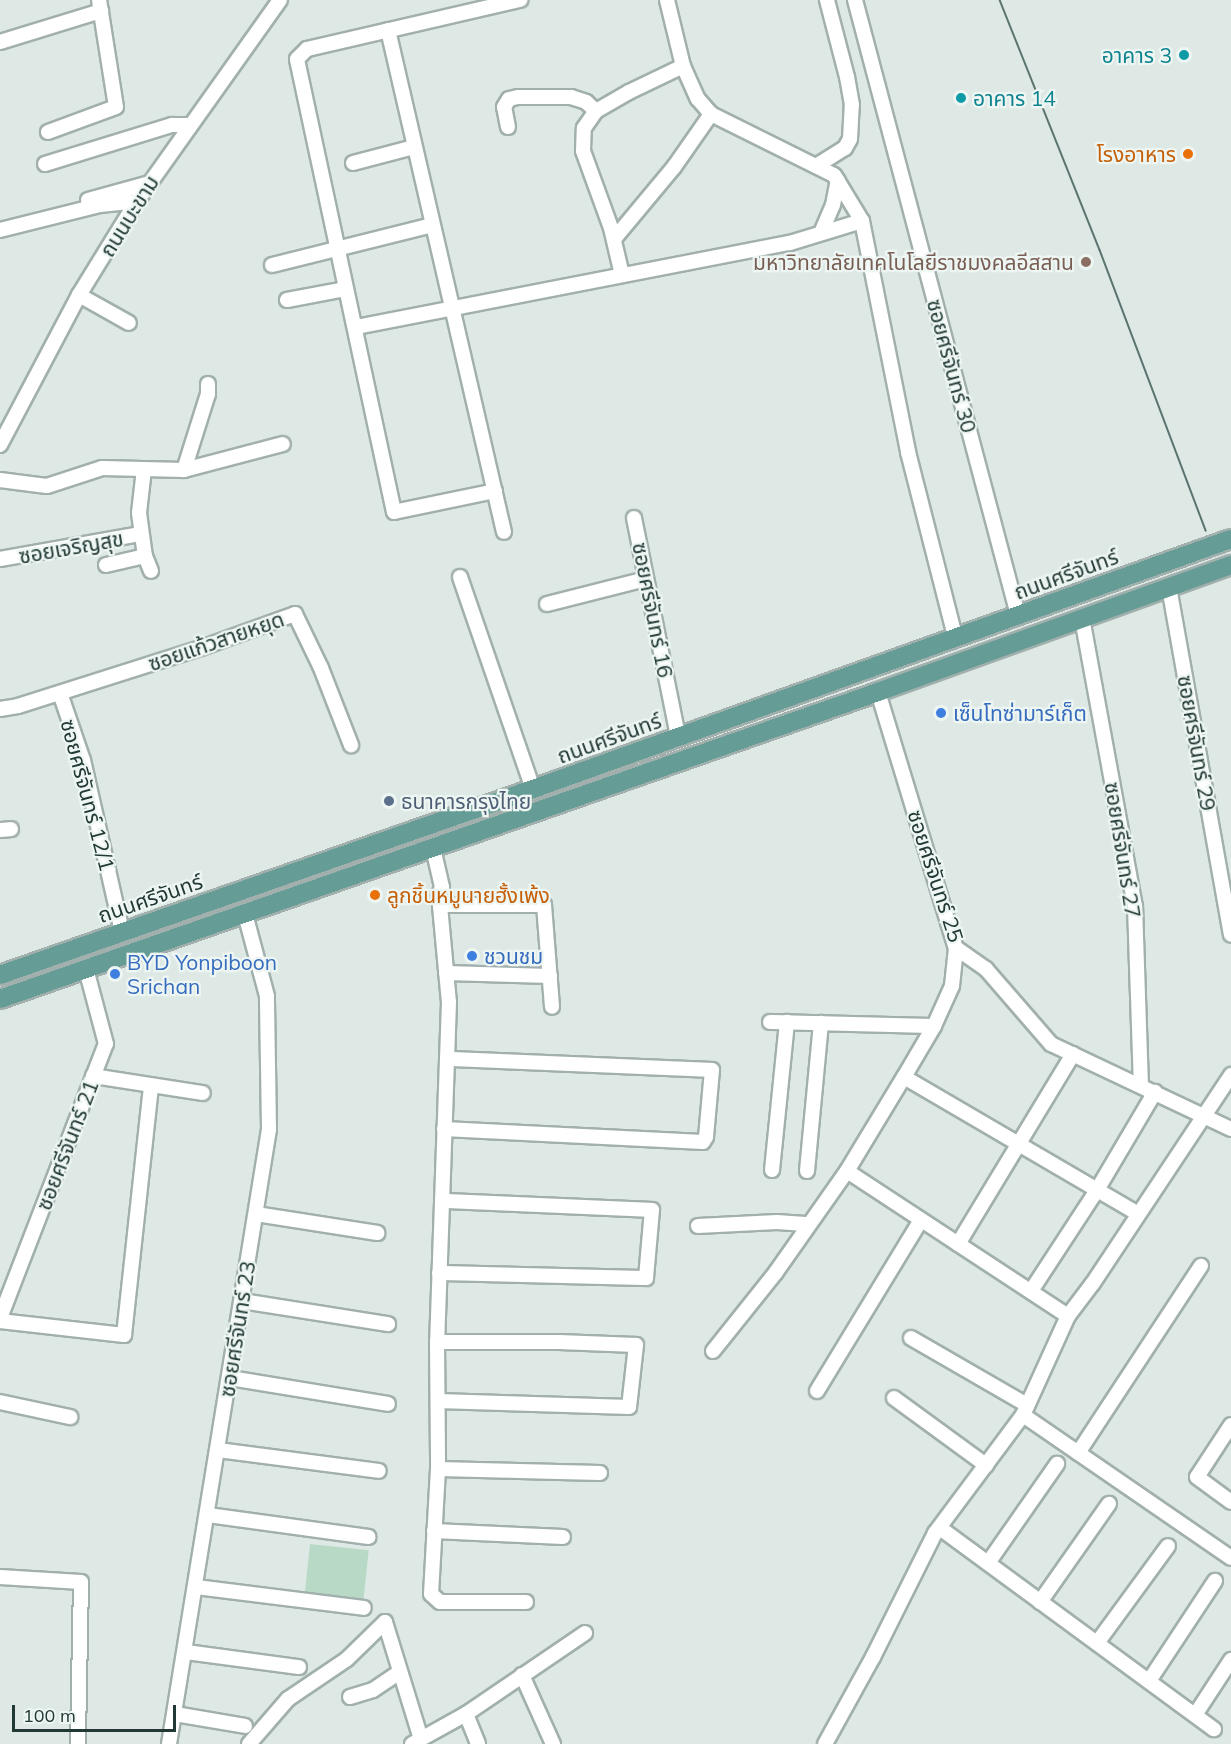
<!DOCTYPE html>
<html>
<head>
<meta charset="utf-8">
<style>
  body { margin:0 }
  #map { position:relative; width:1231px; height:1744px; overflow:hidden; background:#dee9e6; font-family:Mulish,"Noto Sans Thai",sans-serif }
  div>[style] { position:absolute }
  .green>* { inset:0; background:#b8d9c5; transform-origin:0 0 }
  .roads { filter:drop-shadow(2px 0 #a2b0ad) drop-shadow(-2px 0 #a2b0ad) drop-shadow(0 2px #a2b0ad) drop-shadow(0 -2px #a2b0ad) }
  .minor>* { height:14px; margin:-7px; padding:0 7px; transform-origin:7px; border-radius:7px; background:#fff }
  .major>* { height:18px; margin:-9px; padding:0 9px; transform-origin:9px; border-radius:9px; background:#659c95 }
  .tram>* { height:1.5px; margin:-0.75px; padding:0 0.75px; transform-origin:0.75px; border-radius:0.75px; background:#5b7470 }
  .dots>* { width:16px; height:16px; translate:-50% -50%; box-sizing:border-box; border:3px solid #eef6f3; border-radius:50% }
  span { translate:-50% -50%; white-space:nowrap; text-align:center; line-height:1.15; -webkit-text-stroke:4.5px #eef6f3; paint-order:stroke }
  .culture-label { font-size:21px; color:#0d838f }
  .right { translate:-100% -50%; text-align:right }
  .left { translate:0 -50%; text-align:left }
  .food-label { font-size:21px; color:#c56008 }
  .street-label { font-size:21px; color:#213834 }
  .education-label { font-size:21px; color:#785e54 }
  .shop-label { font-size:21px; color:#366cbe }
  .service-label { font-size:21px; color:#4e5e75 }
  .scale { position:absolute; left:12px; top:1705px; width:164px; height:27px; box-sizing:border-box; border:3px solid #213834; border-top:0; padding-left:8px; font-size:18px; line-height:21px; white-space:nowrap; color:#213834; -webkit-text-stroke:4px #eef6f3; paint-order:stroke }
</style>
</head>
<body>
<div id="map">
  <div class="green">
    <div style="left:310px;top:1544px;width:59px;height:49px;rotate:6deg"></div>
  </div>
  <div class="roads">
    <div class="minor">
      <div style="left:667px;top:0;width:68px;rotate:76.4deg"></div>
      <div style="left:683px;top:66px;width:36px;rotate:66deg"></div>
      <div style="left:698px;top:99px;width:20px;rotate:49deg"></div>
      <div style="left:711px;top:114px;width:137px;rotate:26.4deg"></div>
      <div style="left:834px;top:175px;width:54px;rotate:58.7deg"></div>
      <div style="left:862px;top:221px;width:236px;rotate:78.7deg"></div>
      <div style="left:908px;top:452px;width:191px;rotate:75.7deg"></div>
      <div style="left:855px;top:0;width:636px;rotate:75.16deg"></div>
      <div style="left:388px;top:30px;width:515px;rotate:76.99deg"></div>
      <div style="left:0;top:42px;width:106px;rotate:-17.1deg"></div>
      <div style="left:508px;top:127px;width:20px;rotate:-101deg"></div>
      <div style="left:504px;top:107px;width:9px;rotate:-58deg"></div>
      <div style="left:509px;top:99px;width:9px;rotate:-13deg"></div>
      <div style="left:518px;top:97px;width:53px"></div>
      <div style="left:571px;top:97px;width:16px;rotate:18deg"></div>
      <div style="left:586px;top:102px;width:13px;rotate:42deg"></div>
      <div style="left:48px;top:132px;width:72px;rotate:-20.2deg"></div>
      <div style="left:116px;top:107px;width:108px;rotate:-99deg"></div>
      <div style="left:353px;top:163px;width:63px;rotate:-14.7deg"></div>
      <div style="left:45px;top:164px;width:133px;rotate:-17.1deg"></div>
      <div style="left:172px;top:125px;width:18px"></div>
      <div style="left:816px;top:166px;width:34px;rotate:-32deg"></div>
      <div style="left:845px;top:148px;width:10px;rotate:-61deg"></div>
      <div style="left:850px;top:139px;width:34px;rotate:-87deg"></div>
      <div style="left:852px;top:105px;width:28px;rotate:-100deg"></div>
      <div style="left:847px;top:77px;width:80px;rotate:-104.6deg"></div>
      <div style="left:88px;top:200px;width:64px;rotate:-15.3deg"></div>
      <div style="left:0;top:230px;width:103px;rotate:-14deg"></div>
      <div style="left:100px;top:205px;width:29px;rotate:-6deg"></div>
      <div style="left:129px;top:202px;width:6px;rotate:18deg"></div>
      <div style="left:821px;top:233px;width:30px;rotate:-67deg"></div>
      <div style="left:833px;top:205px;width:25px;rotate:-79deg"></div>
      <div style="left:614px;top:239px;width:94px;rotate:-50.2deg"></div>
      <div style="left:674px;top:167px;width:65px;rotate:-55.1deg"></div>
      <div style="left:272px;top:265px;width:165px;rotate:-14deg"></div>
      <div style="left:622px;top:275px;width:48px;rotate:-103.2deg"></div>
      <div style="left:611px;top:228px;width:82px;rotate:-110deg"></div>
      <div style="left:583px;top:151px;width:23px;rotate:-88deg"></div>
      <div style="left:584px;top:128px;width:21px;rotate:-55deg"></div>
      <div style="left:596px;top:111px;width:38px;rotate:-30deg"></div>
      <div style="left:629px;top:92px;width:60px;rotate:-25.7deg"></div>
      <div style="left:79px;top:295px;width:57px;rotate:29.2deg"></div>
      <div style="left:287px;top:300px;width:60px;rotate:-10.6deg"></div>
      <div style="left:356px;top:327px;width:442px;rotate:-11deg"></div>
      <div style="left:790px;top:243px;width:75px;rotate:-17deg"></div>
      <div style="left:0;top:445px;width:170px;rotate:-62.2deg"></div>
      <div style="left:79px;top:295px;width:107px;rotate:-58.4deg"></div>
      <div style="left:135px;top:204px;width:250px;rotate:-54.6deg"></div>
      <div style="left:144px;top:469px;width:44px;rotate:96.5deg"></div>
      <div style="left:139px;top:513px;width:43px;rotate:82.1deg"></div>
      <div style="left:145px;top:556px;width:16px;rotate:68deg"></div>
      <div style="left:184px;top:470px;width:80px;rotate:-72.5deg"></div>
      <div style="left:208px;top:394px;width:10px;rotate:-90deg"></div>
      <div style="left:0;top:480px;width:47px;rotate:7.3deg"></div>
      <div style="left:47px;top:486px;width:58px;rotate:-18.1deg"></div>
      <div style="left:102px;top:468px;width:82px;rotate:1.4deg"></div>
      <div style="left:184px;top:470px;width:102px;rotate:-14.7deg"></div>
      <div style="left:495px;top:491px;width:103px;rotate:168.3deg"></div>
      <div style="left:394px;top:512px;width:463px;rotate:-102.1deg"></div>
      <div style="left:297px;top:59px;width:14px;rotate:-45deg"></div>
      <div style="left:307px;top:49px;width:219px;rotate:-13deg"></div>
      <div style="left:634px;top:518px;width:223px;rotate:78.6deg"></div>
      <div style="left:0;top:559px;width:143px;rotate:-10.1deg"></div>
      <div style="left:106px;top:565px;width:40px;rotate:-13deg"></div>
      <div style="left:460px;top:577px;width:224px;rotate:71deg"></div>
      <div style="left:1169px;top:587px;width:353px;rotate:79.9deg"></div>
      <div style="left:547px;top:604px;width:102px;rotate:-14.2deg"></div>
      <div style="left:1082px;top:618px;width:293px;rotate:79.6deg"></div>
      <div style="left:1135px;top:906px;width:179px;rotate:88.1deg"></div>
      <div style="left:878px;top:692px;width:268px;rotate:73.1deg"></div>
      <div style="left:956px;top:948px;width:37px;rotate:35deg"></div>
      <div style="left:986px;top:969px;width:99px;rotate:49.1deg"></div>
      <div style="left:1051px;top:1044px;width:199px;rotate:25.3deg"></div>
      <div style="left:60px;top:693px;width:71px;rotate:71.1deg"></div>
      <div style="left:83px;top:760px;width:176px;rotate:77.2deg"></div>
      <div style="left:0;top:709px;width:18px;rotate:-9deg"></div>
      <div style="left:18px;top:706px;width:192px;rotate:-17.6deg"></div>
      <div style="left:201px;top:648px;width:100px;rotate:-19.9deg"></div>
      <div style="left:295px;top:614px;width:60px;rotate:64.3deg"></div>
      <div style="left:321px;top:668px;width:83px;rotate:68.7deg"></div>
      <div style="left:0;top:830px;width:11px;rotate:-5deg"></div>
      <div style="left:433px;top:848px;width:40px;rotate:77deg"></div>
      <div style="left:442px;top:887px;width:9px;rotate:111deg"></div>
      <div style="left:439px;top:895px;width:107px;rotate:84.7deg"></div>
      <div style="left:449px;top:1002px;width:340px;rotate:92deg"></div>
      <div style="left:437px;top:1342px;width:127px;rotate:89.5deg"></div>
      <div style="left:438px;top:1469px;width:125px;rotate:93.2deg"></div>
      <div style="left:431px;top:1594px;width:12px;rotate:42deg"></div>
      <div style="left:440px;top:1602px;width:86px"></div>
      <div style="left:440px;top:905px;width:104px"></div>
      <div style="left:544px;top:905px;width:102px;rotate:85.5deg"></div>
      <div style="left:446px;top:973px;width:104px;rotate:1.7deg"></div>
      <div style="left:770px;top:1022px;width:164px;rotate:1.4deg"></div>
      <div style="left:93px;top:1076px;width:111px;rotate:8.8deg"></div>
      <div style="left:904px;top:1077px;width:271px;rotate:30.3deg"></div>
      <div style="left:444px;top:1129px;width:259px;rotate:2.9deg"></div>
      <div style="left:703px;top:1142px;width:6px;rotate:-59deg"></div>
      <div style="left:706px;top:1137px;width:67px;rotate:-84.9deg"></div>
      <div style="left:712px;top:1070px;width:265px;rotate:-177.6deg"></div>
      <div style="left:772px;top:1170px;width:149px;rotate:-84.2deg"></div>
      <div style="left:807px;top:1171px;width:149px;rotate:-84.6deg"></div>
      <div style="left:847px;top:1171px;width:264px;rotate:33.3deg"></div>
      <div style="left:256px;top:1214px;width:123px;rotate:8.9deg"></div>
      <div style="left:698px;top:1226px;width:79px;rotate:-2.9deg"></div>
      <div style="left:777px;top:1222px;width:32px;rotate:4deg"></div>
      <div style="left:958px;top:1244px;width:222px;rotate:-58.8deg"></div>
      <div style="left:439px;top:1273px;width:207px;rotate:1.4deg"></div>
      <div style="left:646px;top:1278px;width:68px;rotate:-85deg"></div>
      <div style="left:652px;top:1210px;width:210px;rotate:-177.5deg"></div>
      <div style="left:1031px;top:1291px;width:121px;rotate:-56.8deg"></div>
      <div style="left:1097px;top:1190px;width:114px;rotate:-59.4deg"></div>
      <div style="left:242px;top:1301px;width:148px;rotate:9deg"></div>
      <div style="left:0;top:1318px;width:294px;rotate:-68.9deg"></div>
      <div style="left:106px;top:1044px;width:78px;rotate:-104.9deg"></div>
      <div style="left:0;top:1321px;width:125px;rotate:6.4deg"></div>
      <div style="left:124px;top:1335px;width:251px;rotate:-83.8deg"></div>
      <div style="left:911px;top:1338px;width:134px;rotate:30deg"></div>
      <div style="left:437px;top:1342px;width:122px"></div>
      <div style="left:559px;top:1342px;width:77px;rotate:2.2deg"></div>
      <div style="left:636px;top:1345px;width:62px;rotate:96.4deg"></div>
      <div style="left:629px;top:1407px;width:191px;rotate:-178.2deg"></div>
      <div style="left:713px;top:1351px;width:101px;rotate:-51.4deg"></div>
      <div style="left:776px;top:1272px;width:123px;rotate:-54.9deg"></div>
      <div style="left:847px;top:1171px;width:110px;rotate:-58.8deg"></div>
      <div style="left:904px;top:1077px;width:59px;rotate:-59.5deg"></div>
      <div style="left:934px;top:1026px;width:44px;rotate:-65.8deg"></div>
      <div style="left:952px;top:986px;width:38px;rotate:-84deg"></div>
      <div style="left:230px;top:1378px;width:160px;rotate:9.3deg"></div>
      <div style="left:817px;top:1391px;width:200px;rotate:-58.7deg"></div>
      <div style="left:894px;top:1398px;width:114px;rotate:36.1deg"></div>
      <div style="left:0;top:1402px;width:72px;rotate:12.1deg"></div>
      <div style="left:1023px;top:1415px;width:252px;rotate:34.5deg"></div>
      <div style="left:1231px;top:1425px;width:62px;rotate:123.2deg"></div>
      <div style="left:1197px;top:1477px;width:42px;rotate:36.3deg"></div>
      <div style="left:218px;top:1450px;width:162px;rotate:7.4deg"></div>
      <div style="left:1078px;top:1453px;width:224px;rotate:-56.7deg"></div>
      <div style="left:438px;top:1469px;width:162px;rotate:1.4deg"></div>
      <div style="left:208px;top:1515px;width:162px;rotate:7.8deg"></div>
      <div style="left:940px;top:1528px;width:340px;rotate:36.3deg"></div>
      <div style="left:434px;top:1531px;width:129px;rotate:2.7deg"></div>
      <div style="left:988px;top:1563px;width:121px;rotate:-55.1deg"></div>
      <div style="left:0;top:1577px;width:81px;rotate:3.5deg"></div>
      <div style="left:81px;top:1582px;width:162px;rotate:91.1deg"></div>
      <div style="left:196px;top:1587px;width:169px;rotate:7.1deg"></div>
      <div style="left:1040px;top:1602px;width:120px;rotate:-54.9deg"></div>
      <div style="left:1097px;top:1643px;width:120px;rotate:-53.8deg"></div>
      <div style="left:186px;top:1652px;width:114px;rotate:7.6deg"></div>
      <div style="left:522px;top:1675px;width:76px;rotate:65.8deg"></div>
      <div style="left:1149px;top:1681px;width:120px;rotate:-56.6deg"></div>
      <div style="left:350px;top:1697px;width:24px;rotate:-17deg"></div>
      <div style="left:373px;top:1690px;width:32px;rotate:-34deg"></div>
      <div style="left:175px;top:1714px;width:71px;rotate:9.7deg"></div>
      <div style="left:466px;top:1714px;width:32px;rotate:68deg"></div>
      <div style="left:1195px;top:1715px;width:66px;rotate:-56.8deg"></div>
      <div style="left:169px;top:1744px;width:623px;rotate:-80.76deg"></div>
      <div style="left:269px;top:1129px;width:133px;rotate:-90.9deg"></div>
      <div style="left:267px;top:996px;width:85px;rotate:-105deg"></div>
      <div style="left:249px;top:1744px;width:60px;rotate:-49.1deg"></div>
      <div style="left:288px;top:1699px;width:71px;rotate:-34.1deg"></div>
      <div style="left:347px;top:1659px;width:53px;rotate:-44.2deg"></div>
      <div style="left:385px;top:1622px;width:122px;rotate:72.9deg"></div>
      <div style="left:412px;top:1744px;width:62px;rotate:-29.1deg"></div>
      <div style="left:466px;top:1714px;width:144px;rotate:-34.2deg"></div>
      <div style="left:825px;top:1744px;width:99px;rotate:-61.1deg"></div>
      <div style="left:873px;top:1657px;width:139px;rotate:-63.4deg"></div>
      <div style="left:935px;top:1533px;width:147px;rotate:-53.3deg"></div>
      <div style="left:1023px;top:1415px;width:109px;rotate:-65.6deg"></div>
      <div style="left:1068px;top:1316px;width:41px;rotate:-52.9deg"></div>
      <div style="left:1093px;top:1283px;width:250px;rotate:-56.4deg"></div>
    </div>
    <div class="major">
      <div style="left:0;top:975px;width:565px;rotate:-19.24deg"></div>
      <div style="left:533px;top:789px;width:741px;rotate:-19.71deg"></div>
      <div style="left:0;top:999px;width:930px;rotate:-19.27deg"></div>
      <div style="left:878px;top:692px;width:375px;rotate:-19.8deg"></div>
    </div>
  </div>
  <div class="tram">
    <div style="left:1000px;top:0;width:269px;rotate:68.2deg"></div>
    <div style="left:1100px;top:250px;width:300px;rotate:69.3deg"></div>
  </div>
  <div class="dots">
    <div style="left:1184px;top:55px;background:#0f9aa8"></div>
    <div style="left:961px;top:98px;background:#0f9aa8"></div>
    <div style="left:1188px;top:154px;background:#e8710a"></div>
    <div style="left:1086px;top:262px;background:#8d6e63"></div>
    <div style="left:941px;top:713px;background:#3f7fe0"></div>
    <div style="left:389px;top:801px;background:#5c6f8a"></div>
    <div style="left:375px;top:895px;background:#e8710a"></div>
    <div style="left:472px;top:956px;background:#3f7fe0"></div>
    <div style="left:115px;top:974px;background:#3f7fe0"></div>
  </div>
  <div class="culture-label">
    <span class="right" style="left:1172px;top:55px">อาคาร 3</span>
    <span class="left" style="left:973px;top:98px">อาคาร 14</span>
  </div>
  <div class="food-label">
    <span class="right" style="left:1176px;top:154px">โรงอาหาร</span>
    <span class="left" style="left:387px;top:895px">ลูกชิ้นหมูนายฮั้งเพ้ง</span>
  </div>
  <div class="street-label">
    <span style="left:129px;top:216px;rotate:-58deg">ถนนบะขาม</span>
    <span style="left:952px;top:366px;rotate:75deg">ซอยศรีจันทร์ 30</span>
    <span style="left:71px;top:547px;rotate:-10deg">ซอยเจริญสุข</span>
    <span style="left:1066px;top:574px;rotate:-20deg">ถนนศรีจันทร์</span>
    <span style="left:653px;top:610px;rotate:79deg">ซอยศรีจันทร์ 16</span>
    <span style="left:216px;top:641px;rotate:-19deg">ซอยแก้วสายหยุด</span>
    <span style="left:609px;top:738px;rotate:-20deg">ถนนศรีจันทร์</span>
    <span style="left:1197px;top:743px;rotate:80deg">ซอยศรีจันทร์ 29</span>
    <span style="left:88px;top:795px;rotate:75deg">ซอยศรีจันทร์ 12/1</span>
    <span style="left:1123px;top:850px;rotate:81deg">ซอยศรีจันทร์ 27</span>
    <span style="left:936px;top:876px;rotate:72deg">ซอยศรีจันทร์ 25</span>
    <span style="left:150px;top:898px;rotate:-19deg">ถนนศรีจันทร์</span>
    <span style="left:67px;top:1145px;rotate:-69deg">ซอยศรีจันทร์ 21</span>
    <span style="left:237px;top:1329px;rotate:-81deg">ซอยศรีจันทร์ 23</span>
  </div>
  <div class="education-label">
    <span class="right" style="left:1074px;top:262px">มหาวิทยาลัยเทคโนโลยีราชมงคลอีสสาน</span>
  </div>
  <div class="shop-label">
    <span class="left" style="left:953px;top:713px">เซ็นโทซ่ามาร์เก็ต</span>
    <span class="left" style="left:484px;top:956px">ชวนชม</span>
    <span class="left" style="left:127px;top:974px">BYD Yonpiboon<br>Srichan</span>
  </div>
  <div class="service-label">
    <span class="left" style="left:401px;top:801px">ธนาคารกรุงไทย</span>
  </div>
  <div class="scale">100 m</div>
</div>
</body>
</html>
